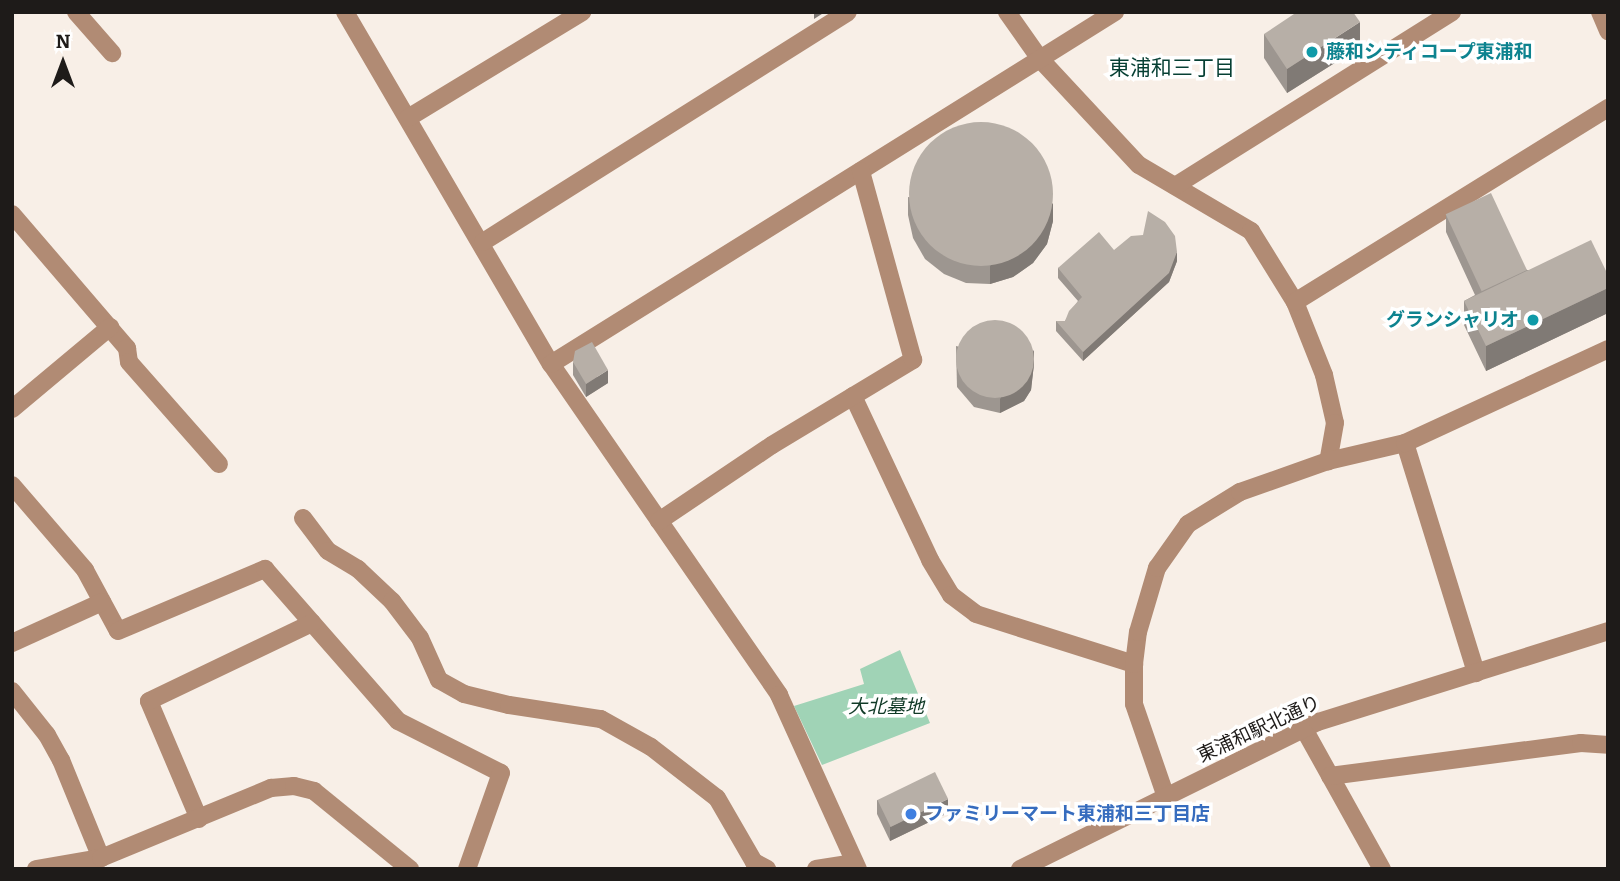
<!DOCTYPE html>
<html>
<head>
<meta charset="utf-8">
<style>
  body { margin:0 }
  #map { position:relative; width:1620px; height:881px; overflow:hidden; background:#f8efe7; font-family:Bitter,"Noto Sans JP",serif }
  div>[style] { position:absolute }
  .green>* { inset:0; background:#a0d3b6 }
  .minor>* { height:18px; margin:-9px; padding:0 9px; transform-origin:9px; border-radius:9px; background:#b18b74 }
  .wall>* { inset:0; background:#9d9690 }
  .shaded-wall>* { inset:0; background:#807a75 }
  .building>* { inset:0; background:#b7afa7; transform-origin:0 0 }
  .round { border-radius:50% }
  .dots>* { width:19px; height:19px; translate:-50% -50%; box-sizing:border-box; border:4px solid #fff; border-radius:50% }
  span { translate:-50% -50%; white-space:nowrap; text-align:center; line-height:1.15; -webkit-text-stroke:7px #fff; paint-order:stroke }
  .culture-label { font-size:19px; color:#0d838f; font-weight:700 }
  .left { translate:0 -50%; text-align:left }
  .right { translate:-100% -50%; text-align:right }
  .park-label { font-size:19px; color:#103a27; font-style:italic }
  .street-label { font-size:19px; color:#1e1b19 }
  .shop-label { font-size:19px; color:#366cbe; font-weight:700 }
  .neighbourhood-label { font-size:21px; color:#063f33 }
  .frame { position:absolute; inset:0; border:14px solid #1e1b19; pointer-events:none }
  .north { position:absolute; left:28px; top:28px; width:70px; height:70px; -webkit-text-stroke:5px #fff; paint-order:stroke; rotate:0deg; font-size:19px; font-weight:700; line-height:28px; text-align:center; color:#1e1b19 }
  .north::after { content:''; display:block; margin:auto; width:24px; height:32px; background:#1e1b19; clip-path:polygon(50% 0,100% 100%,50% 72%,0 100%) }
</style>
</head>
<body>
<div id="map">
  <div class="green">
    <div style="clip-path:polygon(900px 650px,930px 723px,822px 765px,794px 706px,864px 684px,860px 669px)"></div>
  </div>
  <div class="minor">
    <div style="left:76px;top:12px;width:55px;rotate:48.7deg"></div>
    <div style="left:345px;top:12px;width:408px;rotate:59.7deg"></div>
    <div style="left:551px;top:364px;width:402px;rotate:55.4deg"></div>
    <div style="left:779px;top:695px;width:191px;rotate:65.6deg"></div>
    <div style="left:1007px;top:12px;width:57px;rotate:54.9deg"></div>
    <div style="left:1040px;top:59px;width:145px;rotate:47deg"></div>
    <div style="left:1139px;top:165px;width:130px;rotate:30.5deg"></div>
    <div style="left:1251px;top:231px;width:84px;rotate:58.2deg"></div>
    <div style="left:1295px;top:302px;width:79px;rotate:68.3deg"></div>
    <div style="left:1324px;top:375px;width:49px;rotate:77.1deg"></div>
    <div style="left:1335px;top:423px;width:39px;rotate:100deg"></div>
    <div style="left:1600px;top:12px;width:21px;rotate:67deg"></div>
    <div style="left:408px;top:118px;width:204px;rotate:-31.3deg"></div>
    <div style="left:1175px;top:186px;width:327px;rotate:-32.1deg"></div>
    <div style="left:12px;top:214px;width:177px;rotate:49.4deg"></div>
    <div style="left:127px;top:348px;width:14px;rotate:82deg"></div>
    <div style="left:129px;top:362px;width:136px;rotate:48.6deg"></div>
    <div style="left:483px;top:242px;width:431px;rotate:-32.2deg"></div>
    <div style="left:1295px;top:302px;width:368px;rotate:-31.8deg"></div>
    <div style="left:551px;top:364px;width:665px;rotate:-31.97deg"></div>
    <div style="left:853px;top:396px;width:181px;rotate:64.8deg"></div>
    <div style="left:930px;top:560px;width:41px;rotate:59deg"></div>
    <div style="left:951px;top:595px;width:31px;rotate:37deg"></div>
    <div style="left:976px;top:614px;width:166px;rotate:17.6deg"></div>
    <div style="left:12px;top:409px;width:128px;rotate:-39.9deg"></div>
    <div style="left:1405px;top:443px;width:241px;rotate:72.8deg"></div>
    <div style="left:12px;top:485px;width:112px;rotate:49.3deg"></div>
    <div style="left:85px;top:570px;width:69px;rotate:61.6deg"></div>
    <div style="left:118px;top:631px;width:160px;rotate:-22.9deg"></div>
    <div style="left:265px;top:569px;width:202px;rotate:48.8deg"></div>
    <div style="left:398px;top:721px;width:115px;rotate:26.8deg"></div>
    <div style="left:501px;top:773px;width:102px;rotate:109.5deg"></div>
    <div style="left:303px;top:518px;width:41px;rotate:52.9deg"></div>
    <div style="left:328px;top:551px;width:35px;rotate:31deg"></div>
    <div style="left:358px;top:569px;width:47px;rotate:43.3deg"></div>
    <div style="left:392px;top:601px;width:46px;rotate:52.9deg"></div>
    <div style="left:420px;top:638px;width:46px;rotate:65.7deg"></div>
    <div style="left:439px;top:680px;width:29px;rotate:29deg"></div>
    <div style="left:464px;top:694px;width:46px;rotate:13.7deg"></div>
    <div style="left:509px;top:705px;width:93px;rotate:8.7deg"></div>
    <div style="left:601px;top:719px;width:57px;rotate:29.2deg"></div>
    <div style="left:651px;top:747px;width:83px;rotate:37.7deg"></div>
    <div style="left:717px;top:798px;width:74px;rotate:60deg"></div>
    <div style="left:754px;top:862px;width:15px;rotate:28deg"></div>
    <div style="left:659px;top:521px;width:136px;rotate:-33.9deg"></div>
    <div style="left:772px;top:445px;width:165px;rotate:-31.1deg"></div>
    <div style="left:913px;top:360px;width:196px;rotate:-105.4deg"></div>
    <div style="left:12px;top:643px;width:99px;rotate:-24.5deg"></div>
    <div style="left:12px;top:691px;width:56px;rotate:51.5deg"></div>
    <div style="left:47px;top:735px;width:29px;rotate:61deg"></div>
    <div style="left:61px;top:760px;width:106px;rotate:67.8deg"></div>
    <div style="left:1304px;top:729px;width:160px;rotate:60.9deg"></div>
    <div style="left:1330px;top:776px;width:253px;rotate:-7.5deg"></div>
    <div style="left:1581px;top:743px;width:27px;rotate:4deg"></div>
    <div style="left:1166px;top:797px;width:98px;rotate:-109deg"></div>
    <div style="left:1134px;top:704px;width:40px;rotate:-90deg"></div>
    <div style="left:1134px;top:664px;width:32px;rotate:-83deg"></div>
    <div style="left:1138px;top:632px;width:67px;rotate:-73.5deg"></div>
    <div style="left:1157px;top:568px;width:54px;rotate:-54.8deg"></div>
    <div style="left:1188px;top:524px;width:61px;rotate:-31.6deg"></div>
    <div style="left:1240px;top:492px;width:93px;rotate:-19.4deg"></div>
    <div style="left:1328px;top:461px;width:79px;rotate:-13.2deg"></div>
    <div style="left:1405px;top:443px;width:224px;rotate:-24.8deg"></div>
    <div style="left:199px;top:819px;width:128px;rotate:-113deg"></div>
    <div style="left:149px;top:701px;width:181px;rotate:-25.6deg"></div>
    <div style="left:36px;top:869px;width:66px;rotate:-9.6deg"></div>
    <div style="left:101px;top:858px;width:184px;rotate:-22.4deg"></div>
    <div style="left:271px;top:788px;width:23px;rotate:-5deg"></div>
    <div style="left:294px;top:786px;width:21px;rotate:14deg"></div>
    <div style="left:314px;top:791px;width:124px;rotate:39.1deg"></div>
    <div style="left:816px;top:869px;width:39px;rotate:-9deg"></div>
    <div style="left:1020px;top:869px;width:332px;rotate:-26.3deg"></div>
    <div style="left:1318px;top:722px;width:304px;rotate:-17.4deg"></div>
  </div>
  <div class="wall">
    <div style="clip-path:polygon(1264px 34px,1360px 47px,1287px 93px,1264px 58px)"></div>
    <div style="clip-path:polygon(908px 197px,1053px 221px,1047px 244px,1033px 263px,1013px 277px,990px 284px,966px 283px,944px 274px,925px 259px,913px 238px,908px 215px)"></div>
    <div style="clip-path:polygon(1446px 215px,1527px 270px,1608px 275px,1608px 313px,1486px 371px,1464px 325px,1464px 301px,1475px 295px,1446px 232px)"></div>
    <div style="clip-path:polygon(1114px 250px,1177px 261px,1169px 282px,1083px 361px,1056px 331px,1056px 321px,1065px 321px,1078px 301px,1058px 278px,1058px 268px)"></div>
    <div style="clip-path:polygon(956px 346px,1034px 364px,1031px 390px,1024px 401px,1000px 413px,974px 407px,957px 387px)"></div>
    <div style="clip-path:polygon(573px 362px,608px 383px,586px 397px,573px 375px)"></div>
    <div style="clip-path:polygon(877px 800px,948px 813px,890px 841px,877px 814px)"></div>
  </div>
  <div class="shaded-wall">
    <div style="clip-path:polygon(814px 12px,825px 12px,814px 19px)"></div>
    <div style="clip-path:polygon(1360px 22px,1360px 47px,1287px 93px,1287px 69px)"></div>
    <div style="clip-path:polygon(1053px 203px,1053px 221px,1047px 244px,1033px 263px,1013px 277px,990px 284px,990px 266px)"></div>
    <div style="clip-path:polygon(1177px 252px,1177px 261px,1169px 282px,1083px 361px,1083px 352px)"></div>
    <div style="clip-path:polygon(1608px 288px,1608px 313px,1486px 371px,1486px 346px)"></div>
    <div style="clip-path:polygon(1034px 350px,1034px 364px,1031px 390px,1024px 401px,1000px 413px,1000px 399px)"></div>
    <div style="clip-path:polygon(608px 370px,608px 383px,586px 397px,586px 384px)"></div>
    <div style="clip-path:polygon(948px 799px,948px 813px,890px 841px,890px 827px)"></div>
  </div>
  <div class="building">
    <div style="clip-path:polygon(1297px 12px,1353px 12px,1360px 22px,1287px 69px,1264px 34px)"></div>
    <div class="round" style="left:909px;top:122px;width:144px;height:144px"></div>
    <div style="left:1491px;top:193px;width:85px;height:50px;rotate:65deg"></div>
    <div style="clip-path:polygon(1148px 211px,1165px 222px,1175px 236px,1177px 252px,1169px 273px,1083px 352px,1056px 321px,1065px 321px,1069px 311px,1082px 297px,1058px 268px,1099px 232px,1114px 250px,1131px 236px,1143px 235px)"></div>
    <div style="clip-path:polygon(1591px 240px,1608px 275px,1608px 288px,1486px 346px,1464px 301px)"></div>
    <div class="round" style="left:956px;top:320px;width:78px;height:78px"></div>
    <div style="clip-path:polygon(592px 342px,608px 370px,586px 384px,573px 362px,575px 351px)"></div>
    <div style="left:935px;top:772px;width:30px;height:64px;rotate:64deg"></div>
  </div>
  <div class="dots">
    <div style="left:1312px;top:52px;background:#0f9aa8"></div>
    <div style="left:1533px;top:320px;background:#0f9aa8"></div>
    <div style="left:911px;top:814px;background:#3f7fe0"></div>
  </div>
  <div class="culture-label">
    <span class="left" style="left:1326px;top:52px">藤和シティコープ東浦和</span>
    <span class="right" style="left:1519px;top:320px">グランシャリオ</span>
  </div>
  <div class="park-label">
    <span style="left:886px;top:707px">大北墓地</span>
  </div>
  <div class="street-label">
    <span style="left:1259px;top:729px;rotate:-25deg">東浦和駅北通り</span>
  </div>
  <div class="shop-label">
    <span class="left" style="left:925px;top:814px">ファミリーマート東浦和三丁目店</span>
  </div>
  <div class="neighbourhood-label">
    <span style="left:1172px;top:68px">東浦和三丁目</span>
  </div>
  <div class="frame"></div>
  <div class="north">N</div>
</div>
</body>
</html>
